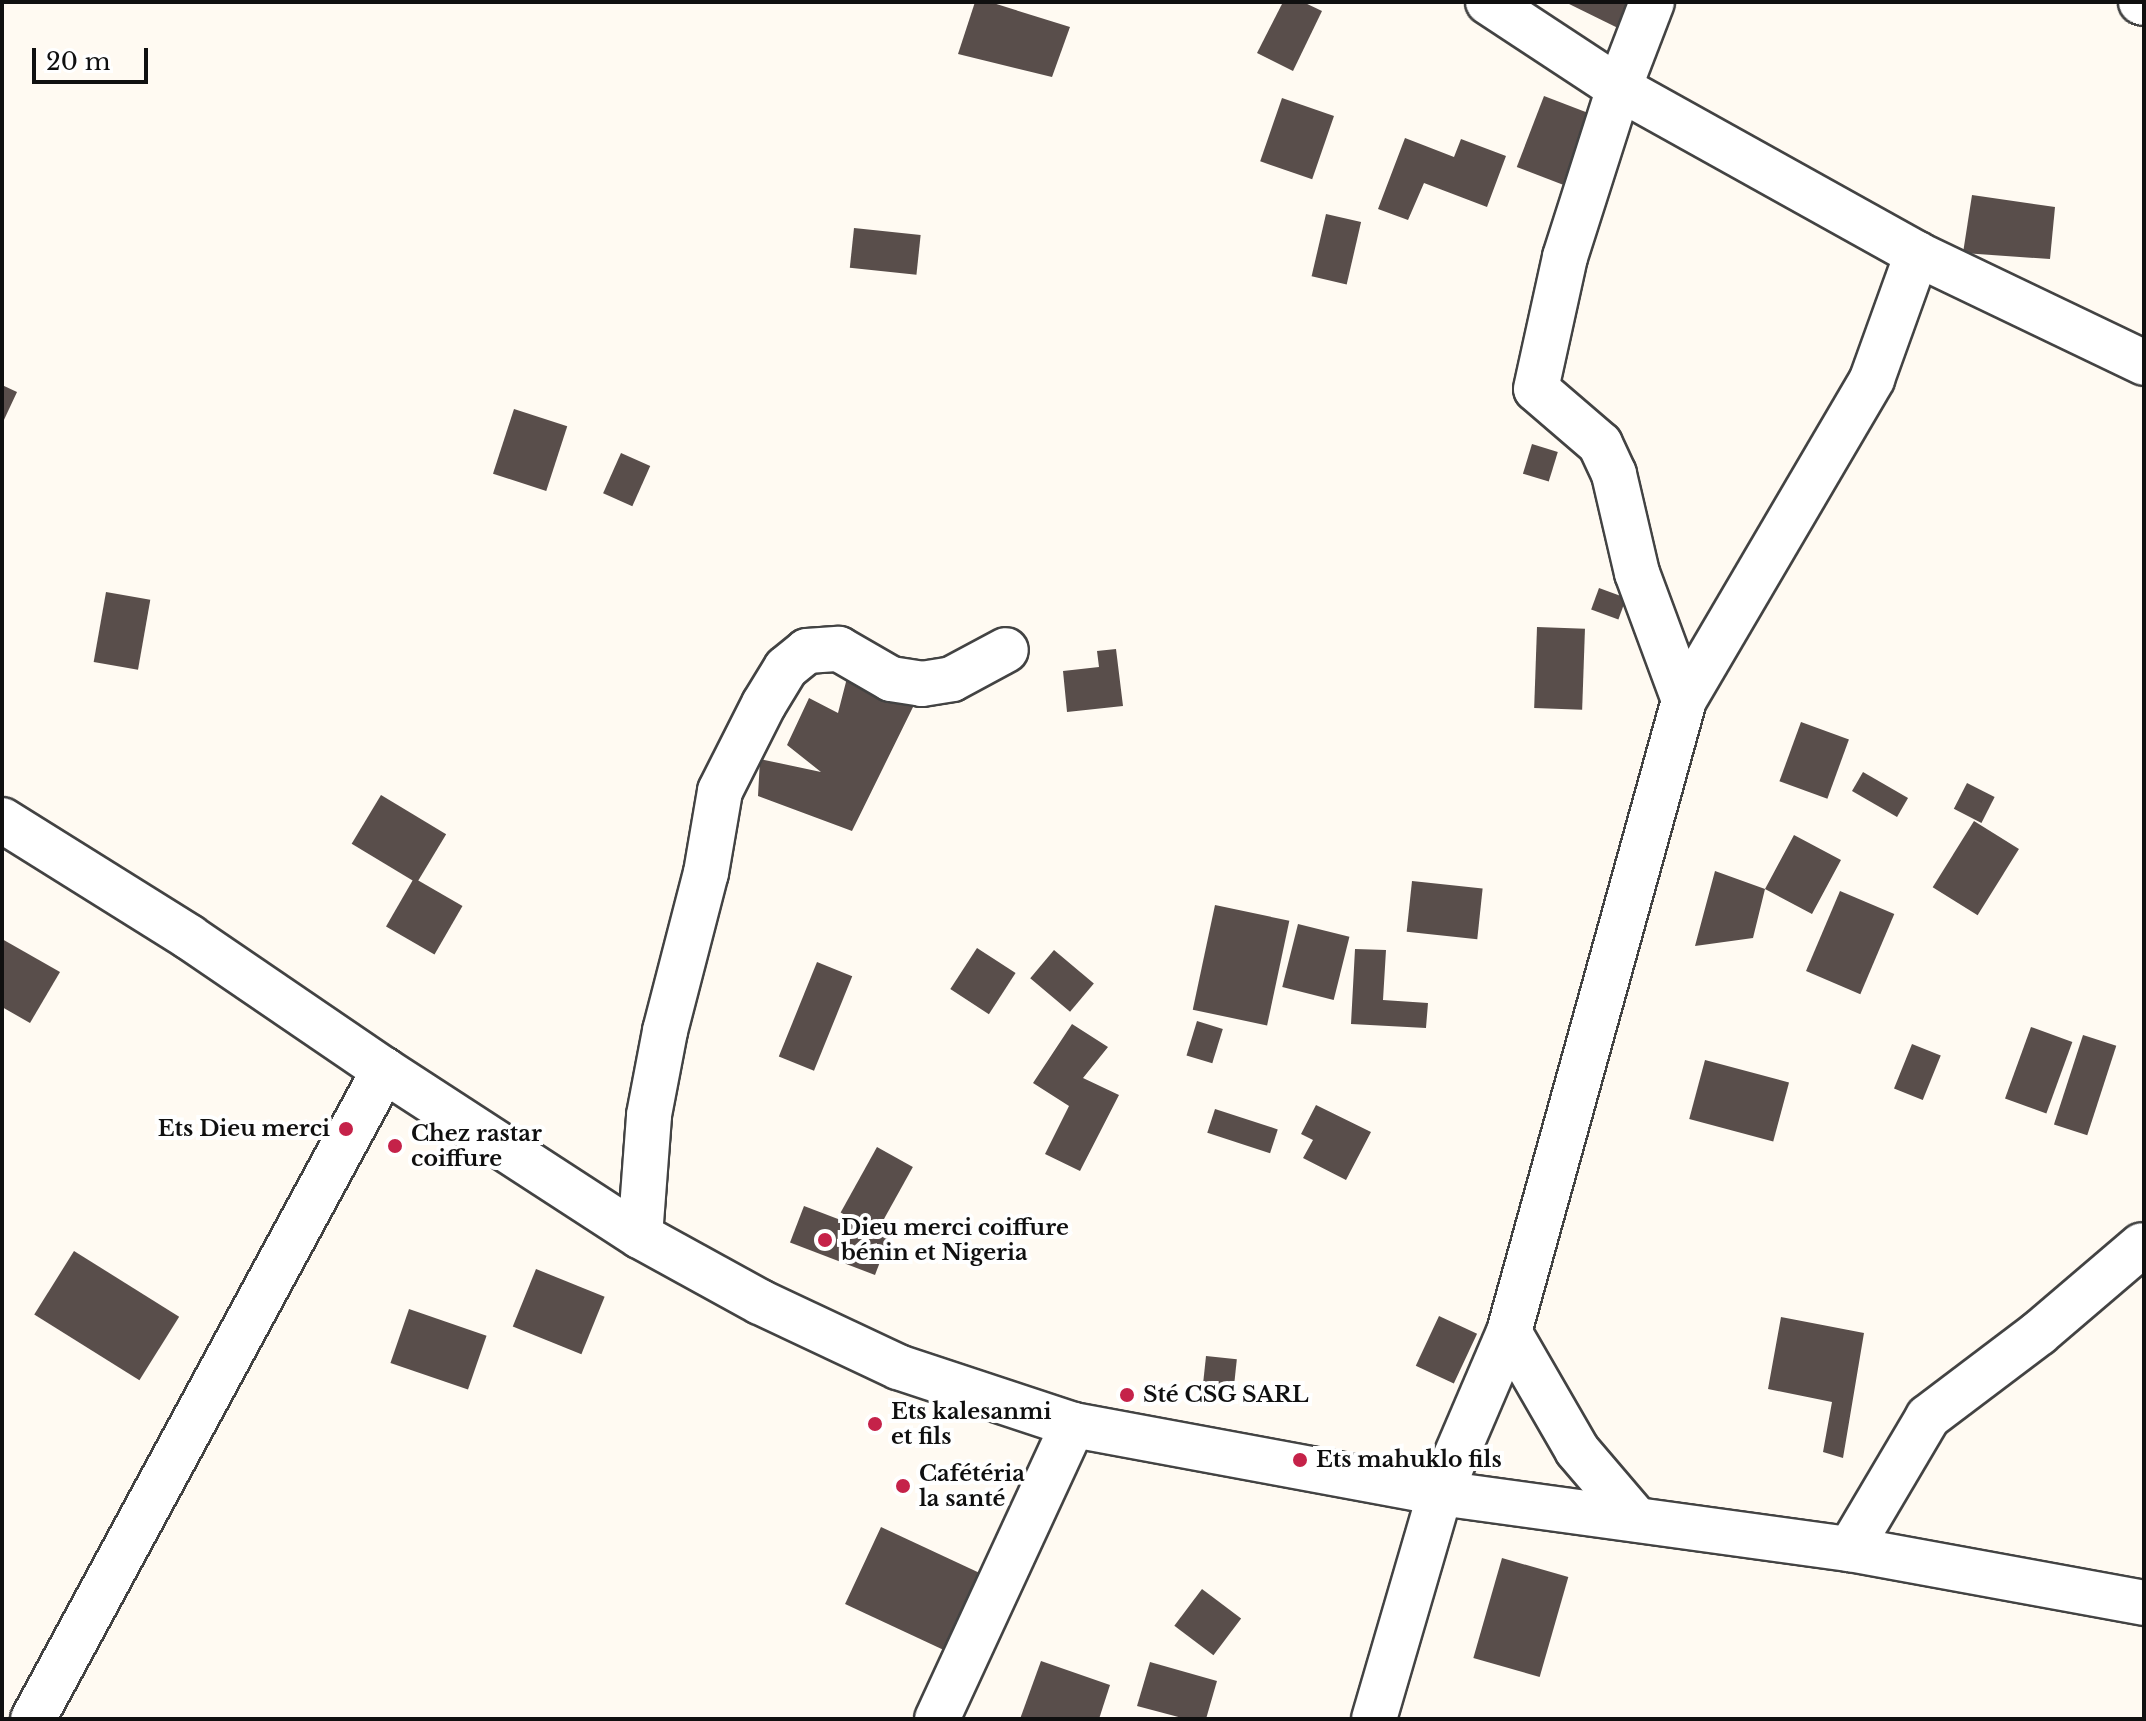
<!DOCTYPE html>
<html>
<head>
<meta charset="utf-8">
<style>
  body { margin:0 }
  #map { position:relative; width:2146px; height:1721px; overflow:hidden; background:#fffaf2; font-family:"Libre Baskerville",serif }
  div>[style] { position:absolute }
  .building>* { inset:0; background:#594e4b; transform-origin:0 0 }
  .roads { filter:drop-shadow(2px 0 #434343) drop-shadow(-2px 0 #434343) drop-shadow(0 2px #434343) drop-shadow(0 -2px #434343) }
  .minor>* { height:44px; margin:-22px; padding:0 22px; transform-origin:22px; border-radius:22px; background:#fff }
  .dots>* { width:22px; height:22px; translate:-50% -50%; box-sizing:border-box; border:4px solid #fff; border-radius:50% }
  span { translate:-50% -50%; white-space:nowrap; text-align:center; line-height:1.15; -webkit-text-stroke:8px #fff; paint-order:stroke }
  .poi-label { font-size:22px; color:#101010; font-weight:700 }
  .right { translate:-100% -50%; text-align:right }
  .left { translate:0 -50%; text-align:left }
  .frame { position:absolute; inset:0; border:4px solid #101010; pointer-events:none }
  .scale { position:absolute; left:32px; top:48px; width:116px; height:36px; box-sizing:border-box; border:4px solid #101010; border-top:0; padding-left:10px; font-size:24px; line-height:28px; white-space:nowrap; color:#101010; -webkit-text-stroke:6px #fff; paint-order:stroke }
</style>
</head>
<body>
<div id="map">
  <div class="building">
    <div style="clip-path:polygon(975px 2px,990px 2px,1070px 27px,1052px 77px,958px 54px)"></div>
    <div style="clip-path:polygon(1283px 2px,1303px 2px,1322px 11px,1293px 71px,1257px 53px)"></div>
    <div style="clip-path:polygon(1565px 2px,1634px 2px,1624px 31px)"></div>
    <div style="left:1544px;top:96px;width:60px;height:76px;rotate:21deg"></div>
    <div style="left:1282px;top:98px;width:55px;height:67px;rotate:19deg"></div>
    <div style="clip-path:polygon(1405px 138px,1454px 157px,1461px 139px,1506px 156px,1487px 207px,1424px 183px,1408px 220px,1378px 209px)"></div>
    <div style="clip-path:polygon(1972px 195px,2055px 207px,2050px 259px,1963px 253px)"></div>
    <div style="left:1326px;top:214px;width:36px;height:64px;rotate:13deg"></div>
    <div style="left:854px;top:228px;width:67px;height:40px;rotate:6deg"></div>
    <div style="clip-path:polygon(2px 385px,17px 392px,2px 424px)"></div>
    <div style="left:514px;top:409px;width:56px;height:68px;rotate:18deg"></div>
    <div style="left:1532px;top:444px;width:27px;height:31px;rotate:17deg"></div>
    <div style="left:621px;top:453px;width:32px;height:44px;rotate:24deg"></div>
    <div style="left:1599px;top:588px;width:29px;height:23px;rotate:20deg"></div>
    <div style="left:106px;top:592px;width:45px;height:71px;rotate:10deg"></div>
    <div style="left:1537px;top:627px;width:48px;height:81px;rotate:2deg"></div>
    <div style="clip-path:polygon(1116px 649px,1123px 706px,1067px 712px,1063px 671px,1099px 667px,1097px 651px)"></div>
    <div style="clip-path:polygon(847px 678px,915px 703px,852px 831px,758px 796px,760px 759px,821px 772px,787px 745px,809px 698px,838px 713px)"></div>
    <div style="left:1801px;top:722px;width:51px;height:63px;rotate:20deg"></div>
    <div style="left:1863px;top:772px;width:52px;height:22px;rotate:30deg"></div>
    <div style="left:1967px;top:783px;width:31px;height:29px;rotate:27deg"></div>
    <div style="left:381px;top:795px;width:76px;height:57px;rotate:31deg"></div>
    <div style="left:1974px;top:821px;width:53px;height:78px;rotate:32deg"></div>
    <div style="clip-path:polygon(1794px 835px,1841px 860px,1812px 914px,1765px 889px,1753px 938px,1695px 946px,1715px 871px,1765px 889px)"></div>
    <div style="left:414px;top:878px;width:56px;height:56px;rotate:30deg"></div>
    <div style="left:1412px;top:881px;width:71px;height:51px;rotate:6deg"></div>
    <div style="left:1840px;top:891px;width:59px;height:87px;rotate:23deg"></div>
    <div style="left:1215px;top:905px;width:76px;height:107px;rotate:12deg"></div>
    <div style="left:1298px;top:924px;width:53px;height:65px;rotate:14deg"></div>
    <div style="clip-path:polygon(2px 939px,60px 972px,30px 1023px,2px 1007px)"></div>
    <div style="left:977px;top:948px;width:46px;height:49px;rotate:33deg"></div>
    <div style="clip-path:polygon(1355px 949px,1386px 950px,1383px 1000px,1428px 1003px,1426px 1028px,1351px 1024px)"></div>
    <div style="left:1054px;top:950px;width:52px;height:37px;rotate:40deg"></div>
    <div style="left:817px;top:962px;width:38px;height:102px;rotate:22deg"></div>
    <div style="left:1197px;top:1021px;width:27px;height:36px;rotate:17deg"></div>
    <div style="clip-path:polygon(1072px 1024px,1108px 1047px,1083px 1078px,1119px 1095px,1080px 1171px,1045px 1154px,1069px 1106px,1033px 1083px)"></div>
    <div style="left:2031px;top:1027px;width:44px;height:76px;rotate:20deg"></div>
    <div style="left:2083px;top:1035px;width:35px;height:94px;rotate:18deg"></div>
    <div style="left:1912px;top:1044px;width:31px;height:48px;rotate:22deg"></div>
    <div style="left:1705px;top:1060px;width:87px;height:61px;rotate:15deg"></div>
    <div style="clip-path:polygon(1316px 1105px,1371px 1132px,1346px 1180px,1303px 1158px,1313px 1140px,1301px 1134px)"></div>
    <div style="left:1215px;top:1109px;width:66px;height:25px;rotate:18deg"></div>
    <div style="left:877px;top:1147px;width:41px;height:75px;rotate:29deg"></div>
    <div style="left:804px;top:1206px;width:91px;height:39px;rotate:21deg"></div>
    <div style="left:74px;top:1251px;width:124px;height:75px;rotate:32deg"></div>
    <div style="left:536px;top:1269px;width:74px;height:62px;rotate:22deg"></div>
    <div style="left:409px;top:1309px;width:82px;height:57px;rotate:19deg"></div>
    <div style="left:1439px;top:1316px;width:42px;height:55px;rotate:25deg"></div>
    <div style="clip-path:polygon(1781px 1317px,1864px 1333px,1843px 1458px,1823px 1452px,1832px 1402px,1768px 1389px)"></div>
    <div style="left:1206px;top:1356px;width:31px;height:31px;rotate:6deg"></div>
    <div style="left:881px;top:1527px;width:116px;height:85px;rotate:25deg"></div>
    <div style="left:1502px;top:1558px;width:69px;height:104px;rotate:16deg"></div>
    <div style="left:1202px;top:1589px;width:49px;height:46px;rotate:37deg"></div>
    <div style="clip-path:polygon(1041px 1661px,1110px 1685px,1099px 1719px,1020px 1719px)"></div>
    <div style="clip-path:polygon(1150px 1662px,1217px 1681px,1206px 1719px,1186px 1719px,1137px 1706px)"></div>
  </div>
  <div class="roads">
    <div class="minor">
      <div style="left:1488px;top:2px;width:157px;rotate:33.3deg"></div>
      <div style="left:1619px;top:88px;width:341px;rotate:29.1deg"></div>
      <div style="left:1917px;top:254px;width:252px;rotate:25.6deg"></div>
      <div style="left:2141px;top:2px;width:3px;rotate:18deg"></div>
      <div style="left:1684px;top:700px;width:372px;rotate:-59.6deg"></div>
      <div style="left:1872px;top:379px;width:133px;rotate:-70.2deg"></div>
      <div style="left:2px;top:820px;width:221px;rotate:32deg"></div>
      <div style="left:189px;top:937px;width:236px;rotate:34.3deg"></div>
      <div style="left:384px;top:1070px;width:305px;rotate:33deg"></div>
      <div style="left:640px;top:1236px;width:137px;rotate:28.8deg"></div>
      <div style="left:760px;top:1302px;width:153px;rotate:25.2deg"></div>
      <div style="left:898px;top:1367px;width:184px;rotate:18.3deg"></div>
      <div style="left:1073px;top:1425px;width:373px;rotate:10.5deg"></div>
      <div style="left:1440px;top:1493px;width:414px;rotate:7.8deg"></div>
      <div style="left:1850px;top:1549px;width:299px;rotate:10.4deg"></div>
      <div style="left:640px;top:1236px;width:121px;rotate:-85.7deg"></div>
      <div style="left:649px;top:1115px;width:86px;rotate:-79.2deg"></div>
      <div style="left:665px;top:1031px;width:163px;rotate:-75.5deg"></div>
      <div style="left:706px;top:873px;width:83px;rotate:-80.3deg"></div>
      <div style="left:720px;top:791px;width:97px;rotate:-63.2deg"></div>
      <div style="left:764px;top:704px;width:42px;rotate:-58.6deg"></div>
      <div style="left:786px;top:668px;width:27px;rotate:-39deg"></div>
      <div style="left:807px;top:651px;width:32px;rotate:-4deg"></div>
      <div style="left:839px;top:649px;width:60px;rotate:30deg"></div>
      <div style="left:891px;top:679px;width:31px;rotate:9deg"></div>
      <div style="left:922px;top:684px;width:30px;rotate:-9deg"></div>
      <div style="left:952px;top:679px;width:61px;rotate:-28.2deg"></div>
      <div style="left:1509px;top:1332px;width:136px;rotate:60deg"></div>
      <div style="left:1577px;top:1450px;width:91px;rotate:49.5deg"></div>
      <div style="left:1850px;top:1549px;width:153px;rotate:-59.4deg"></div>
      <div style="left:1928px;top:1417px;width:139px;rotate:-37.1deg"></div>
      <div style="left:2039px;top:1333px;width:135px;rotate:-40.5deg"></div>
      <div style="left:33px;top:1719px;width:738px;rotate:-61.59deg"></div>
      <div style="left:937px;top:1719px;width:324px;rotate:-65.2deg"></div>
      <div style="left:1374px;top:1719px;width:235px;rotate:-73.7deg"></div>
      <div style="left:1440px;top:1493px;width:175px;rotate:-66.8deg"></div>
      <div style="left:1509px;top:1332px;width:656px;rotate:-74.52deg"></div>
      <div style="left:1684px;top:700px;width:135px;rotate:-110.3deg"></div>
      <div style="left:1637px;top:573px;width:102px;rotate:-103.1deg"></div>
      <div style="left:1614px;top:474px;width:33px;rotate:-115deg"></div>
      <div style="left:1600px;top:444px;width:84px;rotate:-139.3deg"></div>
      <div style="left:1536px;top:389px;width:135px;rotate:-77.6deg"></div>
      <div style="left:1565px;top:257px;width:177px;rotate:-72.3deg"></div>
      <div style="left:1619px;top:88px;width:92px;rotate:-69deg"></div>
    </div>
  </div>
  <div class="dots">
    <div style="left:346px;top:1129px;background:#c52249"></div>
    <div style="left:395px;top:1146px;background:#c52249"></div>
    <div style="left:825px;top:1240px;background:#c52249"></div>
    <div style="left:1127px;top:1395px;background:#c52249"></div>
    <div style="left:875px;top:1424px;background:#c52249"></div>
    <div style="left:1300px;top:1460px;background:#c52249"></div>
    <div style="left:903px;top:1486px;background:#c52249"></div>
  </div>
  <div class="poi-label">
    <span class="right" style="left:330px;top:1129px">Ets Dieu merci</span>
    <span class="left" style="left:411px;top:1146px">Chez rastar<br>coiffure</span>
    <span class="left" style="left:841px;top:1240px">Dieu merci coiffure<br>bénin et Nigeria</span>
    <span class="left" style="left:1143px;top:1395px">Sté CSG SARL</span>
    <span class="left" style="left:891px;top:1424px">Ets kalesanmi<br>et fils</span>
    <span class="left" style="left:1316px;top:1460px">Ets mahuklo fils</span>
    <span class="left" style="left:919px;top:1486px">Cafétéria<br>la santé</span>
  </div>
  <div class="frame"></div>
  <div class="scale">20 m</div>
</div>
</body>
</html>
